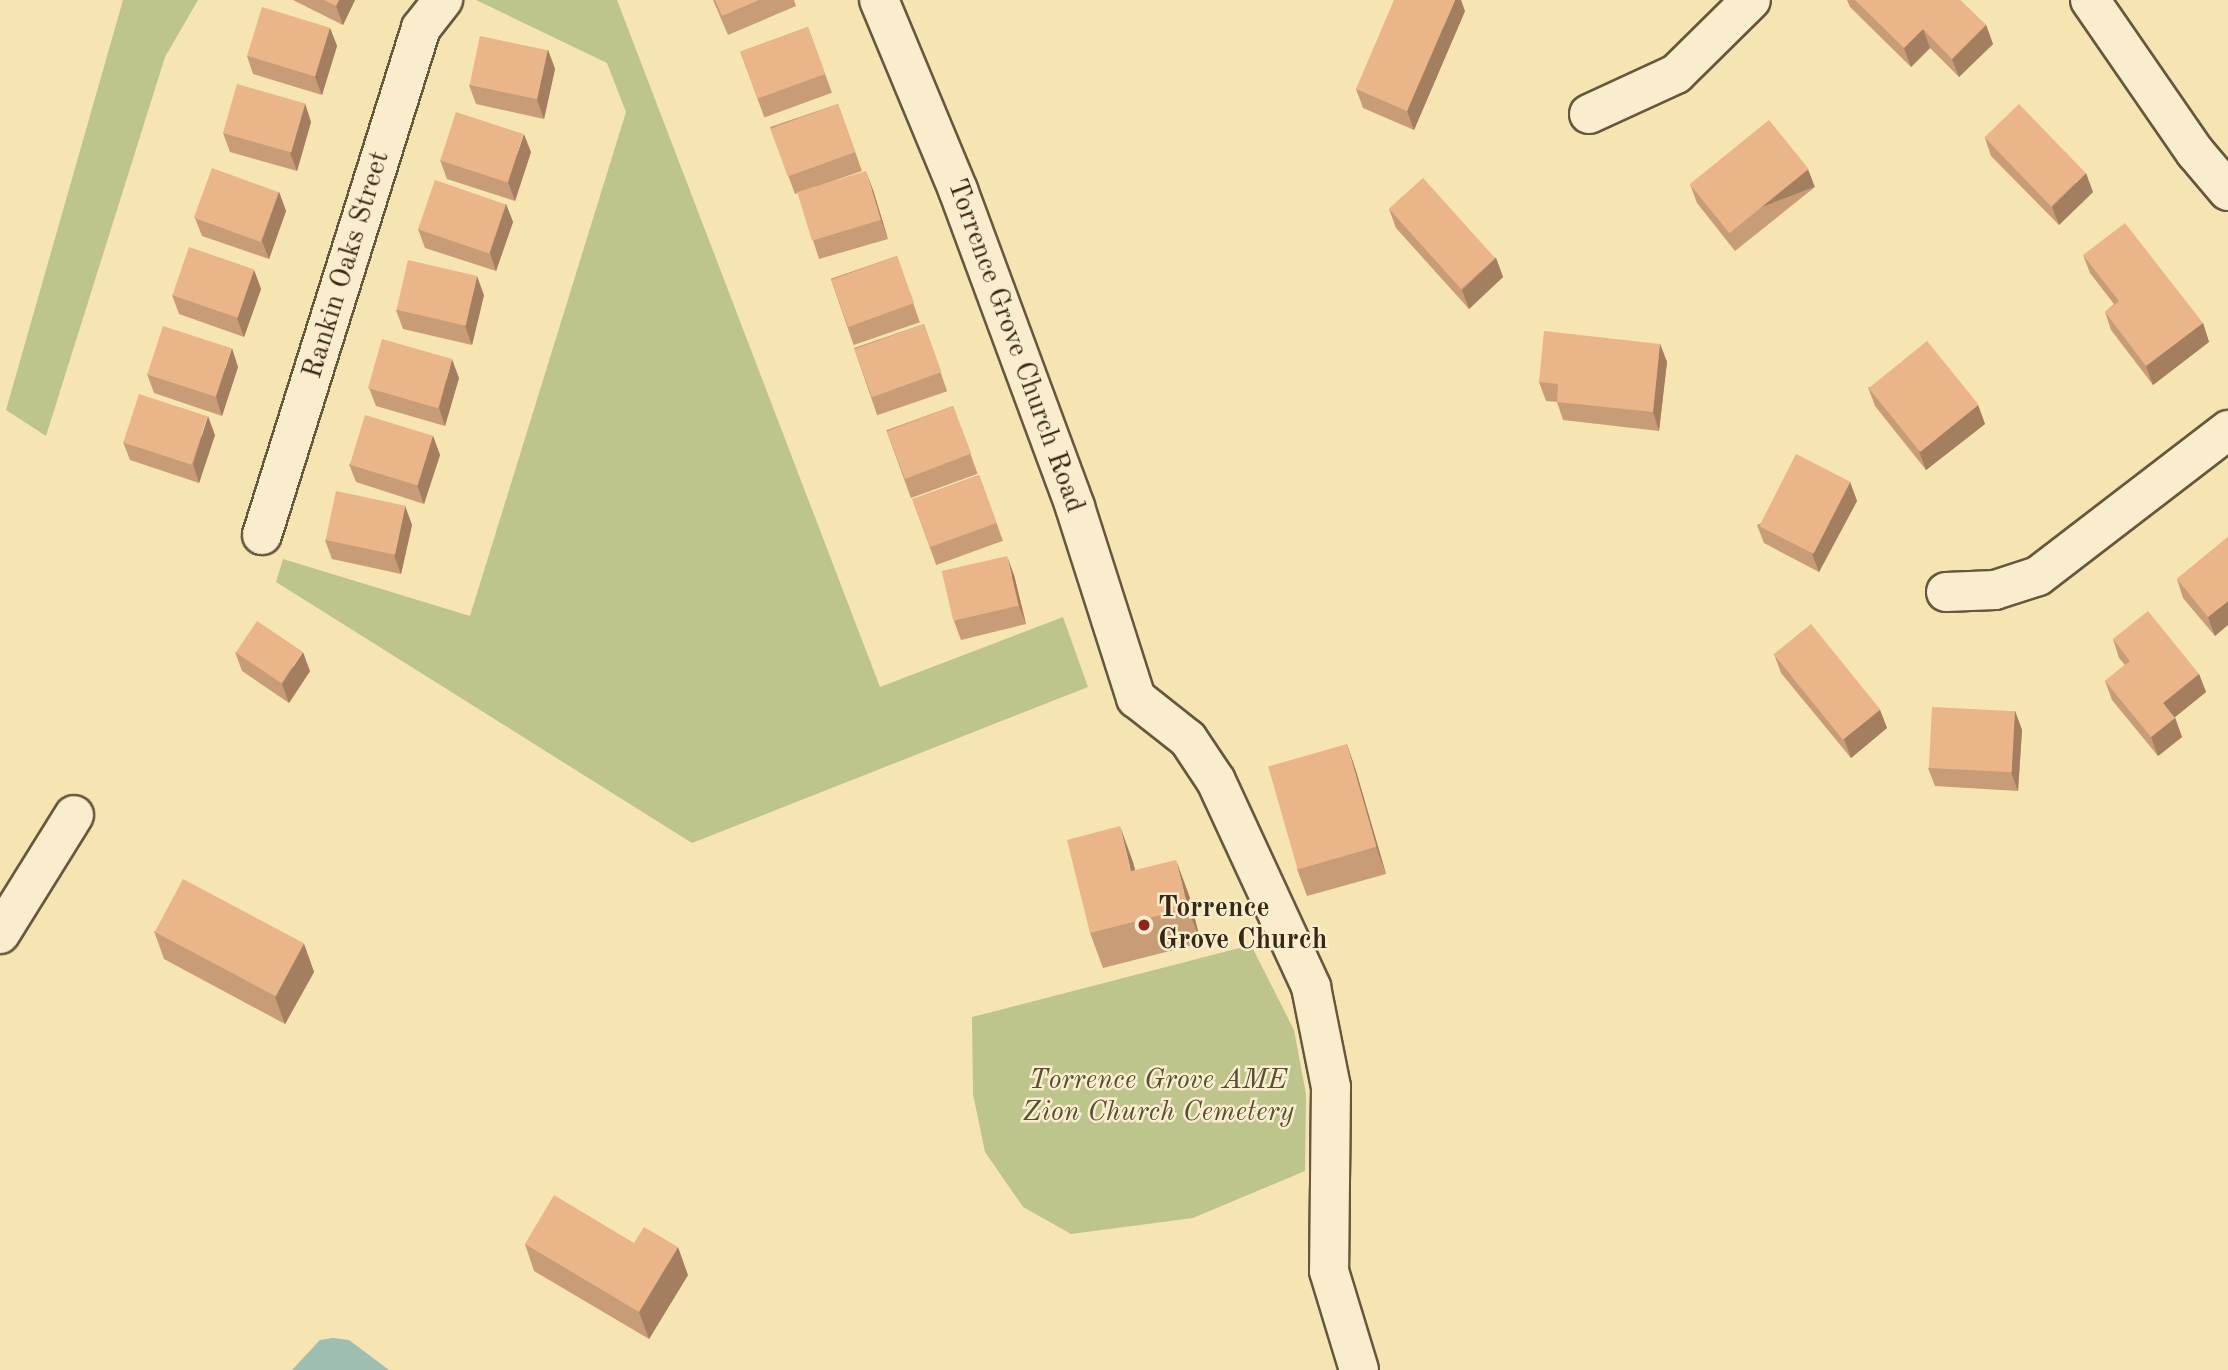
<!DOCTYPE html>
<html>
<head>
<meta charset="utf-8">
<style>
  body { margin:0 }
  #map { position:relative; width:2228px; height:1370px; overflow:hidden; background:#f7e4b3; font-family:"Old Standard TT",serif }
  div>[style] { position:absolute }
  .green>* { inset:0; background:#bdc48c }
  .water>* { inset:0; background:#9ebeb1 }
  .roads { filter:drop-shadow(2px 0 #67573c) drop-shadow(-2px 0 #67573c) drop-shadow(0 2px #67573c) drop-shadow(0 -2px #67573c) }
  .minor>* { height:38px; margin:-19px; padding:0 19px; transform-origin:19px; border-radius:19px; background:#faedce }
  .wall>* { inset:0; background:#c89c76; transform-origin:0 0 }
  .shaded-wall>* { inset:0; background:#a37f60; transform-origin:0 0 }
  .building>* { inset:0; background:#e9b589; transform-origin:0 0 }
  .dots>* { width:19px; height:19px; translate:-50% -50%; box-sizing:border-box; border:4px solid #faedce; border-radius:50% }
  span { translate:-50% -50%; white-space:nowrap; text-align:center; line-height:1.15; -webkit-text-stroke:5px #faedce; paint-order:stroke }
  .street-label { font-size:28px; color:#372815 }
  .poi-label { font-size:28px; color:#372815; font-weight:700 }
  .left { translate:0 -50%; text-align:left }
  .park-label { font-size:28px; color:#584f33; font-style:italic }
</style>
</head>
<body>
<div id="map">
  <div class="green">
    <div style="clip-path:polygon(123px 0,198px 0,165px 57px,46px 436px,6px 410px)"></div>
    <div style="clip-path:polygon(476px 0,617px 0,880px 687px,1063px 617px,1088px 687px,692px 843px,276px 582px,283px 559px,470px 616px,626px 112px,607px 63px)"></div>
    <div style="clip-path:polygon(1251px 945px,1294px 1030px,1306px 1094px,1305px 1171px,1193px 1218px,1071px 1234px,1023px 1207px,985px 1152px,973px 1094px,972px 1017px)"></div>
  </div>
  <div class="water">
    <div style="clip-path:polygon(333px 1338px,349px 1340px,389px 1370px,292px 1370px,320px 1340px)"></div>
  </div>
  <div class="roads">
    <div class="minor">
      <div style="left:879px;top:0;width:206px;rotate:67.4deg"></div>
      <div style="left:958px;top:190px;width:338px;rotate:69.7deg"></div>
      <div style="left:1075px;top:507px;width:201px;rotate:72.3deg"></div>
      <div style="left:1136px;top:698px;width:66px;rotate:38.3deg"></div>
      <div style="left:1188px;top:739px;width:50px;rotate:56.3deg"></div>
      <div style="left:1216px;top:781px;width:227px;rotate:65.2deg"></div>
      <div style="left:1311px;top:987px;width:102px;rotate:78.7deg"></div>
      <div style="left:1331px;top:1087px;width:184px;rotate:90.6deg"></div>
      <div style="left:1329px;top:1271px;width:103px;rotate:73.1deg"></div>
      <div style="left:2090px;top:0;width:185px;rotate:55.4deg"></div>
      <div style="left:2195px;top:152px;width:51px;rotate:49.8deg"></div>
      <div style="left:1589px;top:114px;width:96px;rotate:-24.7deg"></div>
      <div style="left:1676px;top:74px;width:105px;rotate:-44.6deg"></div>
      <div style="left:262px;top:535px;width:531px;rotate:-72.59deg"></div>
      <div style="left:421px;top:28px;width:36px;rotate:-52deg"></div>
      <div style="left:1946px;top:592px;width:49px;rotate:-2.3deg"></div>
      <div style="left:1995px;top:590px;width:45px;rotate:-18deg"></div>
      <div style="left:2038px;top:576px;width:240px;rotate:-37.5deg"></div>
      <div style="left:0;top:934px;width:140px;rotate:-58.1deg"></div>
    </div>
  </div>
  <div class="wall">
    <div style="clip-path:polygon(293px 0,355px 0,343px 25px)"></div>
    <div style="clip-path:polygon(713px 0,794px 0,796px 6px,728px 35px)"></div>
    <div style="clip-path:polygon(1847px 0,1960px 0,1986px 25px,1993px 44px,1959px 77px,1930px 48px,1911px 67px,1850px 7px)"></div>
    <div style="clip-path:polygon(1465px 11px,1414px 130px,1363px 108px,1356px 89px)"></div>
    <div style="left:808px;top:27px;width:70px;height:72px;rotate:70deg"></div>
    <div style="clip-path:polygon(330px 28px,337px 46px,322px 95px,253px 74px,247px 56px)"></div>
    <div style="clip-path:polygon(548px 50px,555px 69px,544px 119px,476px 104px,469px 85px)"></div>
    <div style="clip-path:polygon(838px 104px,862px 171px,824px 184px,873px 190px,888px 239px,819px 259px,798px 193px,795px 194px,770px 127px)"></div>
    <div style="clip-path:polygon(311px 122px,297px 171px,230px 152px,223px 133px)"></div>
    <div style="clip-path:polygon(1985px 138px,2093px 192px,2059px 225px,1991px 156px)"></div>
    <div style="clip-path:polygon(531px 152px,515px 201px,447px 179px,440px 160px)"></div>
    <div style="clip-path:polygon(1690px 184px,1815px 187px,1735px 251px,1697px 203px)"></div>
    <div style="clip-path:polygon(279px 192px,286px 211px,269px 259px,202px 236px,195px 218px)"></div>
    <div style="clip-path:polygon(506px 204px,513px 222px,496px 271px,425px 248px,418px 229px)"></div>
    <div style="clip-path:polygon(1389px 209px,1496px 258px,1503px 277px,1469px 309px,1396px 228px)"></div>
    <div style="clip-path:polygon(2083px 255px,2203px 323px,2209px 342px,2153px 385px,2111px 330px,2105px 312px,2114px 304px,2090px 273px)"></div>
    <div style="left:897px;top:256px;width:70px;height:70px;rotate:71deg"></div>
    <div style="clip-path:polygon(254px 270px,261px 289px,244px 337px,179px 314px,172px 295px)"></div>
    <div style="clip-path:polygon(484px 295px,472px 345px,403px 329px,396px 310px)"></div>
    <div style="left:924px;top:324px;width:71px;height:74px;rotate:71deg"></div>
    <div style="clip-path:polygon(1660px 344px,1667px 362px,1659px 431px,1563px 420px,1557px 402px,1546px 401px,1539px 382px)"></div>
    <div style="clip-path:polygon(238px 367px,222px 416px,154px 393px,147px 374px)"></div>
    <div style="clip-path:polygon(459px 378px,445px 426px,376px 406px,369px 388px)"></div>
    <div style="clip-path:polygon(1868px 387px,1978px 405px,1985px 424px,1926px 470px,1875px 406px)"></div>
    <div style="left:953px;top:406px;width:72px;height:71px;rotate:70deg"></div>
    <div style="clip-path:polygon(215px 435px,199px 483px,130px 460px,123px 442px)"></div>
    <div style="clip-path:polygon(433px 436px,440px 455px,424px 504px,356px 482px,349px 464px)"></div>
    <div style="left:979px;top:475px;width:70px;height:71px;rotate:70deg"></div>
    <div style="clip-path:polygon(1850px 482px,1857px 501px,1819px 572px,1764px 543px,1757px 525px)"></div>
    <div style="clip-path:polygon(405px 506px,412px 525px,401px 574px,332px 559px,325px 540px)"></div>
    <div style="clip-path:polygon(2228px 537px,2215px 636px,2183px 598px,2177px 579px)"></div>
    <div style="clip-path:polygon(1014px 575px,1026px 624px,961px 640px,954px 621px)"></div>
    <div style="clip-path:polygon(2113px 639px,2199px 674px,2206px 692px,2175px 717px,2182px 737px,2158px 756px,2112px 700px,2105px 681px,2125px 665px,2119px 658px)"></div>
    <div style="clip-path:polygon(235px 652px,310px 671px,289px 703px,242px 671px)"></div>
    <div style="clip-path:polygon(1774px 654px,1880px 710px,1887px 728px,1851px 758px,1781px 673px)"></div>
    <div style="clip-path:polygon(2015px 711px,2022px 730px,2018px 791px,1935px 786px,1928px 768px)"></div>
    <div style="clip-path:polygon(1347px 744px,1356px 771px,1386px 874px,1307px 896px,1297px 869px)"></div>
    <div style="clip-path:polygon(1133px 862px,1135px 870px,1189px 895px,1201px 943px,1103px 968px,1090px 933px)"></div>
    <div style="clip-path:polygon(154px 931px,304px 944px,314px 972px,285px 1024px,164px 959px)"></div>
    <div style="clip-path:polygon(634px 1243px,688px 1275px,649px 1339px,534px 1271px,525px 1244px)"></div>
  </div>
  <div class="shaded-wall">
    <div style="clip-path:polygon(339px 0,355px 0,343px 25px,336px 6px)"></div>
    <div style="clip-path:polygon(1455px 0,1461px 0,1465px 11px,1414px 130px,1407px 111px)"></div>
    <div style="clip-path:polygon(1986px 25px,1993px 44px,1959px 77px,1952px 59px)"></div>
    <div style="clip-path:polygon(330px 28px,337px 46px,322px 95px,315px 77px)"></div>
    <div style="clip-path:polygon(1923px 29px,1930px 48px,1911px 67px,1904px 48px)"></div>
    <div style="clip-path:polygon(548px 50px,555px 69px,544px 119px,537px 100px)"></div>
    <div style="clip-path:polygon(305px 103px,311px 122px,297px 171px,290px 153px)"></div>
    <div style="clip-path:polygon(524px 134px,531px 152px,515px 201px,508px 182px)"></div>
    <div style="left:1808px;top:169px;width:19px;height:101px;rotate:69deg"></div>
    <div style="clip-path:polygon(866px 171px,873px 190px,888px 239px,881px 220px)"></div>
    <div style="clip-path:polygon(2086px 173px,2093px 192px,2059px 225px,2052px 207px)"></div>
    <div style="clip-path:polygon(279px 192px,286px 211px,269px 259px,262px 241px)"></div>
    <div style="clip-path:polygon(506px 204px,513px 222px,496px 271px,490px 253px)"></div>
    <div style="clip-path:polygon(1496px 258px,1503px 277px,1469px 309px,1462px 290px)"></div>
    <div style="clip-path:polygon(254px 270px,261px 289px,244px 337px,237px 318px)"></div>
    <div style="clip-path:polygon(477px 276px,484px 295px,472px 345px,465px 326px)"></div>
    <div style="clip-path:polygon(2203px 323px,2209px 342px,2153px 385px,2146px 366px)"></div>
    <div style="clip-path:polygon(1660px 344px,1667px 362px,1659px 431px,1653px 412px)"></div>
    <div style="clip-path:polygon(232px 348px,238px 367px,222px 416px,216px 397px)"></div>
    <div style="clip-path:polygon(452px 359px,459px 378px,445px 426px,439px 408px)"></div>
    <div style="clip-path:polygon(1978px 405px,1985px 424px,1926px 470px,1919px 451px)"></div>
    <div style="clip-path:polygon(208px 416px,215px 435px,199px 483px,193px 464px)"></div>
    <div style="clip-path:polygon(433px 436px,440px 455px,424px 504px,417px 485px)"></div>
    <div style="clip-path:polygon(1850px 482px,1857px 501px,1819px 572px,1812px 554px)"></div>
    <div style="clip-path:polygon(405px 506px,412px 525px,401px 574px,394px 555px)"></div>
    <div style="clip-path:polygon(1007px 556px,1014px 575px,1026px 624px,1019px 606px)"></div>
    <div style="clip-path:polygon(2228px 601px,2228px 625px,2215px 636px,2208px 617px)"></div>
    <div style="clip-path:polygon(303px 652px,310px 671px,289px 703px,282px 684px)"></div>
    <div style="clip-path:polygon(2199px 674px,2206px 692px,2169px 722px,2163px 703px)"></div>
    <div style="clip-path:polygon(1880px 710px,1887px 728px,1851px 758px,1844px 739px)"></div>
    <div style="clip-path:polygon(2015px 711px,2022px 730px,2018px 791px,2011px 772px)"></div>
    <div style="clip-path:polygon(2175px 718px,2182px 737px,2158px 756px,2151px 737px)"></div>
    <div style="clip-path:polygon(1347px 744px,1356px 771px,1386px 874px,1376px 847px)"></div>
    <div style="clip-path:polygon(1120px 826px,1133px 862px,1144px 906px,1131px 871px)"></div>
    <div style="clip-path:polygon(1176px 860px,1189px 895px,1201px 943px,1188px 908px)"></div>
    <div style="clip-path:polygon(304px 944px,314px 972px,285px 1024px,275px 997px)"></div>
    <div style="clip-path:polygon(678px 1247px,688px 1275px,649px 1339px,639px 1312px)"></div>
  </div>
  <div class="building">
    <div style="clip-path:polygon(324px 0,339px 0,336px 6px)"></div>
    <div style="clip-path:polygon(715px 0,759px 0,722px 16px)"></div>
    <div style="clip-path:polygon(1394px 0,1455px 0,1407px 111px,1356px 89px)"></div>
    <div style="clip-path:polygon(1855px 0,1960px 0,1986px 25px,1952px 59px,1923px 29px,1904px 48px)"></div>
    <div style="left:262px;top:7px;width:71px;height:51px;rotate:17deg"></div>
    <div style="left:808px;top:27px;width:50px;height:72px;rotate:70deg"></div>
    <div style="left:480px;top:36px;width:69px;height:50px;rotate:12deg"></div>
    <div style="left:237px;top:84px;width:71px;height:51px;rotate:16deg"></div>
    <div style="left:838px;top:104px;width:51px;height:72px;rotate:70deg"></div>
    <div style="left:2019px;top:104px;width:96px;height:48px;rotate:46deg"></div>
    <div style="left:456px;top:112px;width:71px;height:51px;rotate:18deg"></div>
    <div style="left:1769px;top:120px;width:63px;height:102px;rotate:51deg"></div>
    <div style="left:212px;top:168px;width:71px;height:53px;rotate:20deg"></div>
    <div style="left:866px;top:171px;width:51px;height:72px;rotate:73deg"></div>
    <div style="left:1423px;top:178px;width:108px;height:46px;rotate:48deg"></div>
    <div style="left:435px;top:180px;width:75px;height:52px;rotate:19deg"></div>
    <div style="clip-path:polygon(2125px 223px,2203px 323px,2146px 366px,2105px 312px,2119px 301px,2083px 255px)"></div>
    <div style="left:189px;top:247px;width:69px;height:51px;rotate:19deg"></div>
    <div style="left:897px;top:256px;width:50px;height:70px;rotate:70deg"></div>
    <div style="left:408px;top:260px;width:71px;height:51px;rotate:13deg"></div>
    <div style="left:924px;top:324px;width:51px;height:74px;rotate:70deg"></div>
    <div style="left:163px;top:326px;width:72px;height:51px;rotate:18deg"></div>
    <div style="clip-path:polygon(1544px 331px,1660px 344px,1653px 412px,1557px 402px,1558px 384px,1539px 382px)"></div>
    <div style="left:382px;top:339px;width:73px;height:51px;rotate:16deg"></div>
    <div style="left:1927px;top:341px;width:82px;height:75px;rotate:51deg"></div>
    <div style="left:139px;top:394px;width:72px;height:51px;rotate:18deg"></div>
    <div style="left:953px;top:406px;width:51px;height:71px;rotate:69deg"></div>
    <div style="left:365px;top:415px;width:71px;height:52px;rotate:17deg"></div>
    <div style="left:1796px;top:454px;width:61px;height:81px;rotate:27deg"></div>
    <div style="left:979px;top:475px;width:51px;height:71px;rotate:70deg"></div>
    <div style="left:336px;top:491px;width:71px;height:50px;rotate:12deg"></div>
    <div style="clip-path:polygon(2228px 537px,2228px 601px,2208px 617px,2177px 579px)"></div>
    <div style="left:1007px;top:556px;width:51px;height:67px;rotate:77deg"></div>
    <div style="clip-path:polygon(2148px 611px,2199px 674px,2163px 703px,2175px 718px,2151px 737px,2105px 681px,2130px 661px,2113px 639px)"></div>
    <div style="left:257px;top:621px;width:55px;height:38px;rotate:34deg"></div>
    <div style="left:1811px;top:624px;width:110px;height:48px;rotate:51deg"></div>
    <div style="left:1932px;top:707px;width:83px;height:61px;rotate:3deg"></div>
    <div style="left:1347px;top:744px;width:107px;height:82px;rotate:74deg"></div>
    <div style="clip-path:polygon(1120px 826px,1131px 871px,1176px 860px,1188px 908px,1090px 933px,1067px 840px)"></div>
    <div style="left:183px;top:879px;width:137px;height:60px;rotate:28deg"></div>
    <div style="clip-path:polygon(554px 1195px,634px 1243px,644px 1227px,678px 1247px,639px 1312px,525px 1244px)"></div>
  </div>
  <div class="dots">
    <div style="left:1144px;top:925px;background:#8f2418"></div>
  </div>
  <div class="street-label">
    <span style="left:347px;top:265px;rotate:-73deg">Rankin Oaks Street</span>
    <span style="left:1015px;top:346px;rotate:70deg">Torrence Grove Church Road</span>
  </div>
  <div class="poi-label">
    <span class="left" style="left:1158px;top:925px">Torrence<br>Grove Church</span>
  </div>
  <div class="park-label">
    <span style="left:1158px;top:1097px">Torrence Grove AME<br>Zion Church Cemetery</span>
  </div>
</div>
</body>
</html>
